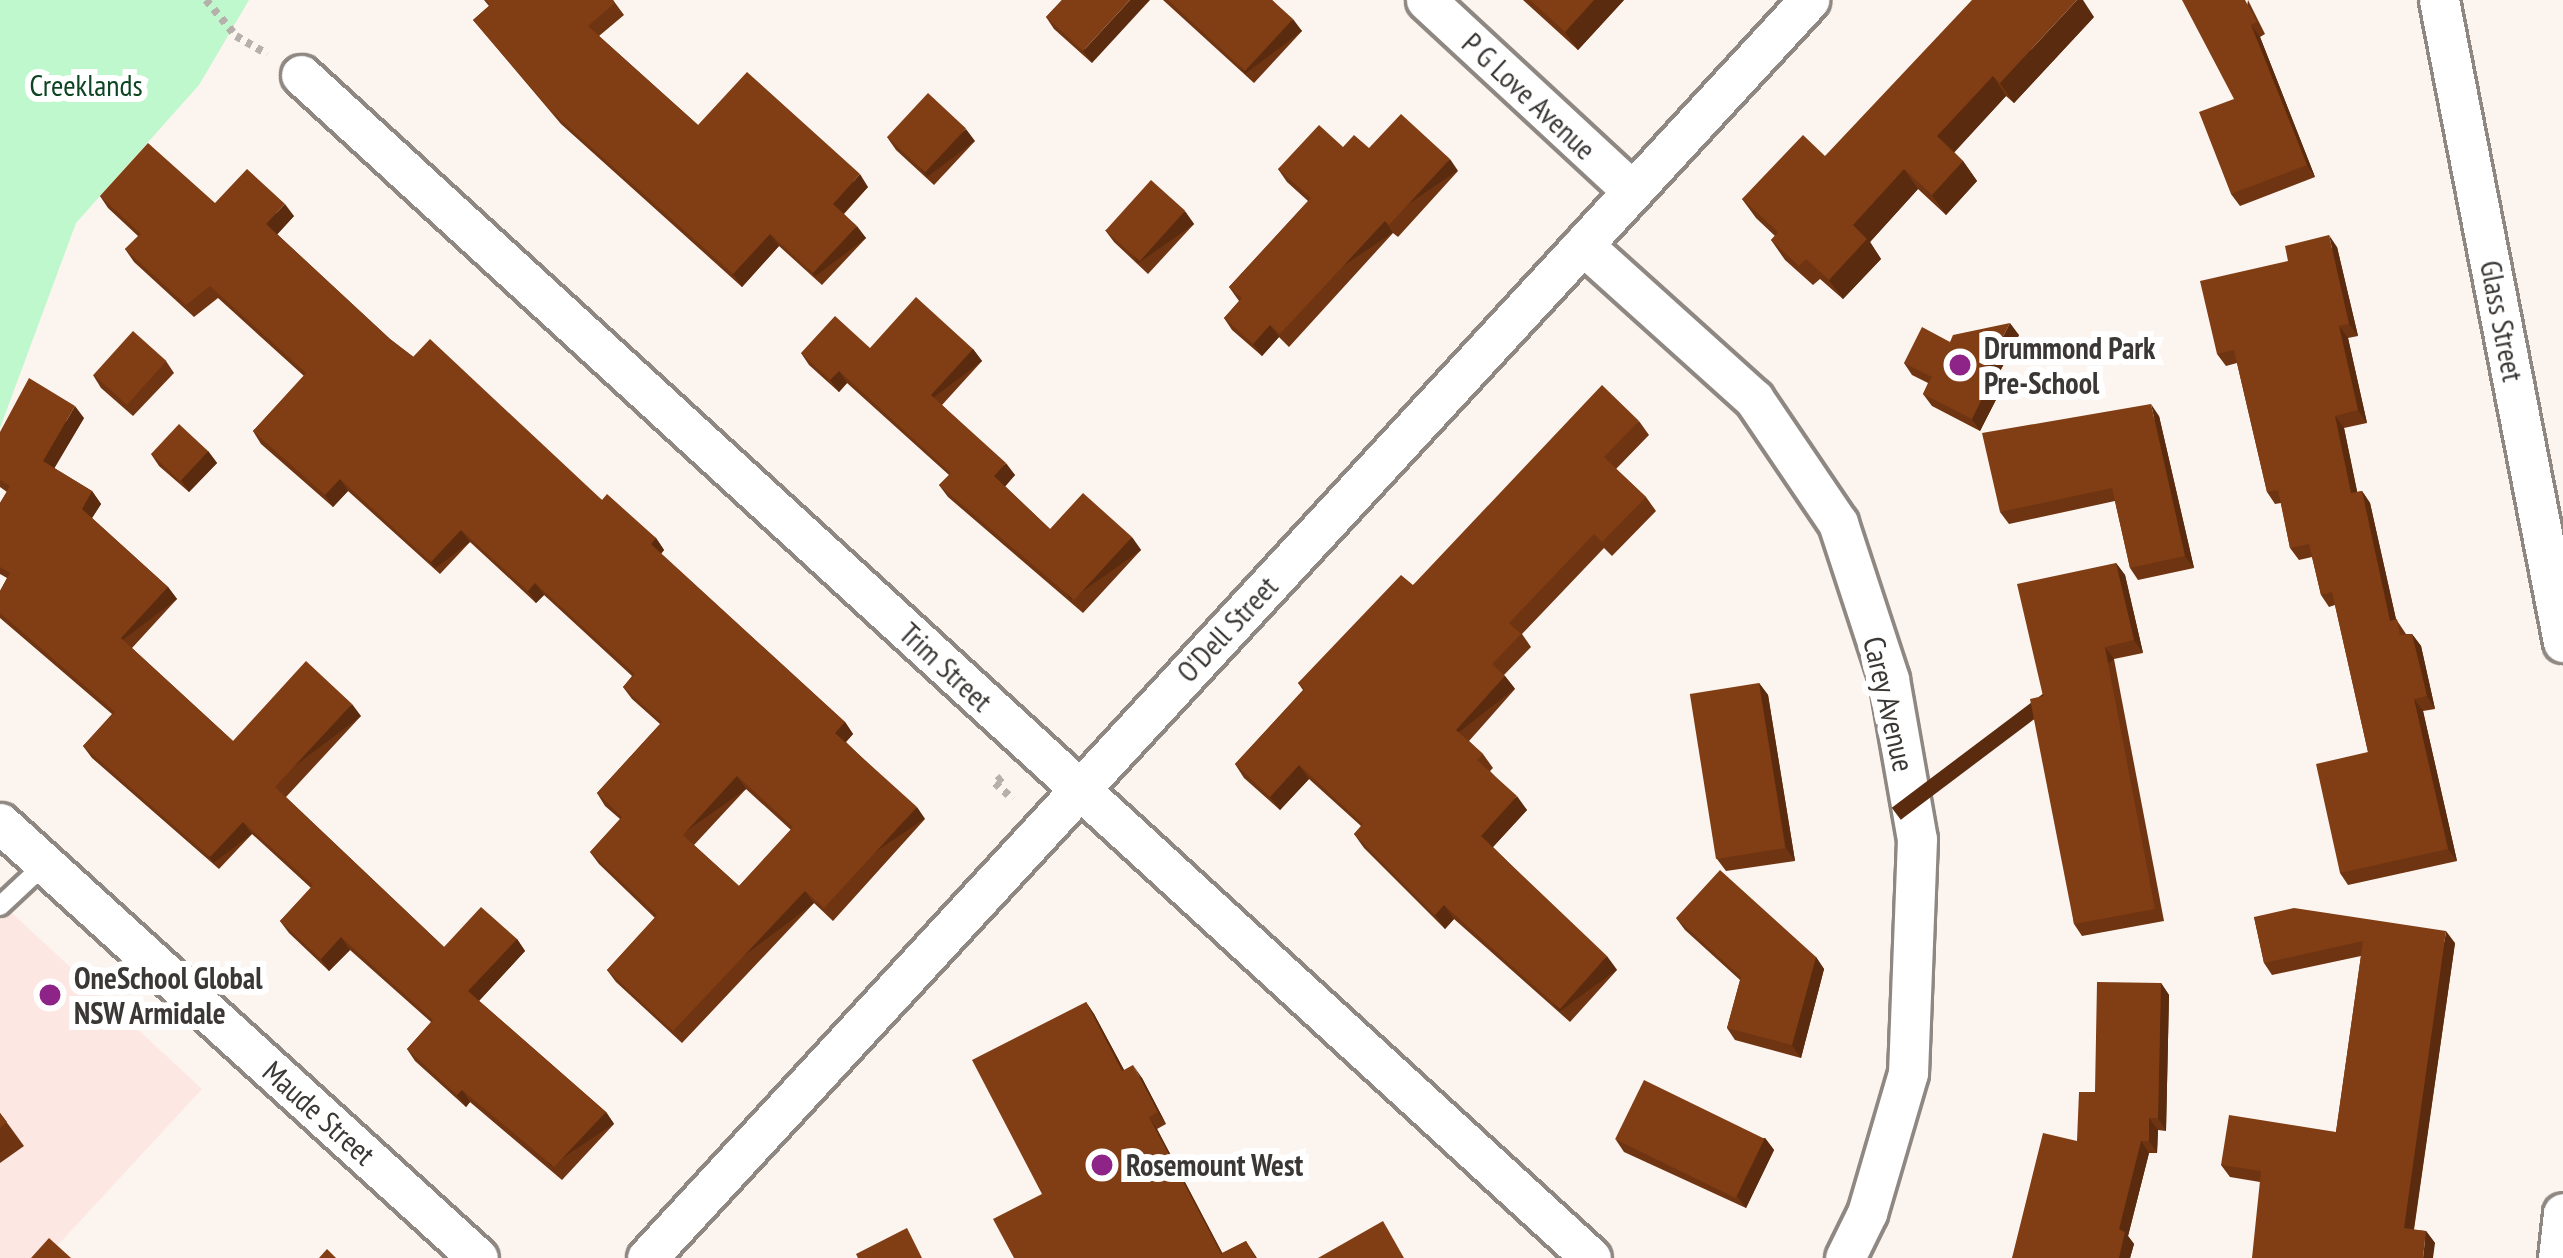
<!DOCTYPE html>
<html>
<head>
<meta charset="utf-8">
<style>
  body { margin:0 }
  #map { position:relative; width:2563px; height:1258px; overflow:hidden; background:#fcf4ef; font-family:"PT Sans Narrow",sans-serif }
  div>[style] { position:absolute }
  .education>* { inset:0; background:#fce7e3 }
  .green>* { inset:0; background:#bff8cc }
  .path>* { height:8px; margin-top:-4px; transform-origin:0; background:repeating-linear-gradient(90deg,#b6b0ac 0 6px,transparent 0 12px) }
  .roads { filter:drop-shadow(3px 0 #8e8782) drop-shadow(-3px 0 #8e8782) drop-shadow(0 3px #8e8782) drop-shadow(0 -3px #8e8782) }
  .lane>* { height:18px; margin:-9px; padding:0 9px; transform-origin:9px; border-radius:9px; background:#fff }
  .street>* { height:39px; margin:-19.5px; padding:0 19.5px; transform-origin:19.5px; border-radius:19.5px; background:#fff }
  .wall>* { inset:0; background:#6f3411 }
  .shaded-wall>* { inset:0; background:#5a2b0e; transform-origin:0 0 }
  .building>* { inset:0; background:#813d14; transform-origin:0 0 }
  .dots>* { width:33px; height:33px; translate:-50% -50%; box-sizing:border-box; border:6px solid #fff; border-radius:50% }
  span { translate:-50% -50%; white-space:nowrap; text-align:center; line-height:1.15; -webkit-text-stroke:12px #fff; paint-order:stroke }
  .park-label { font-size:30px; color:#0d4522 }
  .street-label { font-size:30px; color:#3a3735 }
  .poi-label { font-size:30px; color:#3a3735; font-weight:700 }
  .left { translate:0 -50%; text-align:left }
</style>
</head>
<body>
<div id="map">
  <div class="education">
    <div style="clip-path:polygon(0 902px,202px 1089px,46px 1258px,0 1258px)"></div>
  </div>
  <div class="green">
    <div style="clip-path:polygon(0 0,249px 0,199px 85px,76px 223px,0 428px)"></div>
  </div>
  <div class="path">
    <div style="left:206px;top:0;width:47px;rotate:50.2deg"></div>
    <div style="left:236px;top:36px;width:36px;rotate:30deg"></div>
    <div style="left:1002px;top:777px;width:9px;rotate:139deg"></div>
    <div style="left:995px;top:783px;width:24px;rotate:42deg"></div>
  </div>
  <div class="roads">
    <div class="lane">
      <div style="left:0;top:906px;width:62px;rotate:-43deg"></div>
    </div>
    <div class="street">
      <div style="left:1426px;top:0;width:281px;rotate:42.8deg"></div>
      <div style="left:2439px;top:0;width:654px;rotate:79.07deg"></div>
      <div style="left:301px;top:75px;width:1750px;rotate:42.52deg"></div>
      <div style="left:1583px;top:245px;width:230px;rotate:42deg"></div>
      <div style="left:1754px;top:399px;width:150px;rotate:55.9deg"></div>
      <div style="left:1838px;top:523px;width:164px;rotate:71.9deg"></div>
      <div style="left:1889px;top:679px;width:162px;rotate:80.1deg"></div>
      <div style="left:1917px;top:839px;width:234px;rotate:92.2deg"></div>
      <div style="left:1908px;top:1073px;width:146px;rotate:106.3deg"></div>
      <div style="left:1867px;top:1213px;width:50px;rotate:116.1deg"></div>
      <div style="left:0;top:823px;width:646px;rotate:42.3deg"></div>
      <div style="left:647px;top:1258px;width:1713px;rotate:-47.27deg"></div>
      <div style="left:2558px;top:1258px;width:45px;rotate:-83.7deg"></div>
    </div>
  </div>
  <div class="wall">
    <div style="clip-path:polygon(484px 0,613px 0,624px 15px,599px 36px,698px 125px,868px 187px,844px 214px,866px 238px,822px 285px,779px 246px,742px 287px,561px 124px,473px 20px,489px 6px)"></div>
    <div style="clip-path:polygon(1062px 0,1092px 63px,1054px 29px,1046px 17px)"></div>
    <div style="clip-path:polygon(1163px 0,1272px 0,1302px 31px,1254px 83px)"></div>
    <div style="clip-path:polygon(1523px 0,1624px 0,1578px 50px)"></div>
    <div style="clip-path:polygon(2248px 0,2265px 34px,2260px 37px,2315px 177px,2240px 206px,2231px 194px,2234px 99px)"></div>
    <div style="clip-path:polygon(2094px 17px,2014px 103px,2006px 96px,1954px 152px,1963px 161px,1977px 181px,1946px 215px,1918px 189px,1870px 242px,1881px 259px,1843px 299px,1820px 279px,1813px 285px,1785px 260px,1771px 240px,1775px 236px,1756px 218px,1742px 199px)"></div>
    <div style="clip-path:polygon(887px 137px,975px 141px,934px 185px,896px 150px)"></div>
    <div style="clip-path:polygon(1343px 147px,1369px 148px,1458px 171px,1398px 237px,1393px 233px,1289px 347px,1279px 337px,1262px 356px,1232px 330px,1224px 318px,1239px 301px,1229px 287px,1308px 201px,1287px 182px,1278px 169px)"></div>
    <div style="clip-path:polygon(evenodd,100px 196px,215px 203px,294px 216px,277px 234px,390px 339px,602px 500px,656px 538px,664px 550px,661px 554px,845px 722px,853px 734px,846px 742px,925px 819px,833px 921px,814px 903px,682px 1043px,616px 982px,607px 970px,655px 918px,599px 864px,590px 852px,620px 819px,605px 806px,597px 793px,660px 724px,632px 699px,623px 687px,632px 676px,544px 595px,536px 603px,470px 542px,440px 574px,348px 491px,333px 507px,261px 444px,253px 431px,304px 376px,218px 298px,194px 317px,134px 262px,125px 249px,138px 236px,108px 208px,100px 196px,746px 789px,791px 830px,739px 886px,694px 845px,746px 789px)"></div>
    <div style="clip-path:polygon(1194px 224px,1148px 274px,1114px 242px,1105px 230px)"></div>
    <div style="clip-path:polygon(2337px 247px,2358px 336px,2348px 338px,2367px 423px,2344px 428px,2357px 492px,2362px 491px,2370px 503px,2396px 619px,2406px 634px,2412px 634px,2421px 646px,2435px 709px,2423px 711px,2457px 861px,2348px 885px,2340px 873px,2368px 752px,2335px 605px,2329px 607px,2321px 595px,2312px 557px,2299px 560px,2290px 548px,2281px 503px,2275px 504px,2267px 492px,2237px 363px,2226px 366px,2217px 354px,2288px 261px)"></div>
    <div style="clip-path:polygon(2019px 335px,1997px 377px,2003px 386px,1980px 431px,1932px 406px,1923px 394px,1928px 383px,1912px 375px,1904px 363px,1950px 342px)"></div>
    <div style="clip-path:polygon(870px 348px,973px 349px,982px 361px,942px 405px,1015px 475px,1005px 486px,1050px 529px,1141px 550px,1083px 613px,948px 497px,939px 485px,949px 475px,847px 383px,839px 392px,809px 365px,801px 353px)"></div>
    <div style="clip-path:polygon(166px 361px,174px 373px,133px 416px,101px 388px,93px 375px)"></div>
    <div style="clip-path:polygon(2159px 416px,2194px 568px,2138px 580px,2130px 568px,2115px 501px,2009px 524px,2000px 512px)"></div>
    <div style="clip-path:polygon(84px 418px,54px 468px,92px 491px,101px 504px,92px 518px,168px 587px,177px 599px,132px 648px,233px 741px,361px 716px,286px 797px,444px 947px,517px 939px,525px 951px,479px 1001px,606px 1112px,614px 1124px,562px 1180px,470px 1102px,466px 1107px,415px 1061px,407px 1049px,431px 1022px,350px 950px,329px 971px,289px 933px,280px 921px,311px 888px,252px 834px,219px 869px,92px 758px,83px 746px,112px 714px,0 618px,0 591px,7px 578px,0 574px,0 503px,7px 492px,0 487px,0 432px)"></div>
    <div style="clip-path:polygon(1639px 421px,1649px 435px,1616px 469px,1646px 497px,1656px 511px,1612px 556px,1604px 548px,1522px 634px,1531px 647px,1504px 675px,1515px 689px,1469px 741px,1483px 754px,1493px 768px,1490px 771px,1527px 810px,1493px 847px,1617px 970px,1570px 1022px,1454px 919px,1445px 929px,1364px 848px,1354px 834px,1361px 826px,1309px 779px,1280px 810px,1244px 778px,1235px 764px,1303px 690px,1298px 683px,1413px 585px)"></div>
    <div style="clip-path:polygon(208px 451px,217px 463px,189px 492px,159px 466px,151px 454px)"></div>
    <div style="clip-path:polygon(2116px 563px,2125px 575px,2143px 653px,2114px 659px,2164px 921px,2082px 936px,2074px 924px,2043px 696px)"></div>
    <div style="clip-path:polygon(1759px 683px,1768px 695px,1795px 861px,1726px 871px,1717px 859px)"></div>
    <div style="clip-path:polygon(2254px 917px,2455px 943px,2414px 1230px,2426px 1231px,2435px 1243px,2260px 1182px,2230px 1177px,2221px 1165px,2336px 1132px,2361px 956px,2272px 975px,2264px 963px)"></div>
    <div style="clip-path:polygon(1676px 918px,1816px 957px,1824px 969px,1801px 1058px,1735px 1040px,1727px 1028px,1740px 980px,1685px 930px)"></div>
    <div style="clip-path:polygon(2161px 983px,2169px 995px,2166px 1131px,2158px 1130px,2157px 1153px,2149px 1153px,2128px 1236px,2134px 1244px,2130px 1258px,2012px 1258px,2077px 1141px,2095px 1092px)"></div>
    <div style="clip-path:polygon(1086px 1002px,1094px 1014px,1124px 1070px,1142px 1078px,1166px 1124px,1157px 1129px,1222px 1253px,1246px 1241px,1257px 1258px,1014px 1258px,1042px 1194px)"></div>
    <div style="clip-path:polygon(0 1113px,24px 1146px,0 1163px)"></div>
    <div style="clip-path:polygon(1765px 1138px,1774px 1150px,1746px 1208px,1624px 1152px,1616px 1140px)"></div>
  </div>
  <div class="shaded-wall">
    <div style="clip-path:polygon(1130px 0,1150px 0,1092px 63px,1083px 51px)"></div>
    <div style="clip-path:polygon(1594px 0,1624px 0,1578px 50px,1565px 32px)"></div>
    <div style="clip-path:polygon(2077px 0,2083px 0,2094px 17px,2014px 103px,2000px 83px)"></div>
    <div style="left:1293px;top:19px;width:15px;height:71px;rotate:53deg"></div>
    <div style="clip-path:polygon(2251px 25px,2260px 37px,2315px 177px,2307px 165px)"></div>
    <div style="clip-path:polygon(1993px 76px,2006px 96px,1951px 156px,1937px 136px)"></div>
    <div style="left:966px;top:129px;width:15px;height:60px;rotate:53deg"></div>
    <div style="left:1450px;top:159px;width:14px;height:90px;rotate:56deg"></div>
    <div style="clip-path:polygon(1963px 161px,1977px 181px,1946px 215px,1932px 195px)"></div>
    <div style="clip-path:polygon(1904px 169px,1918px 189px,1870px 242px,1881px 259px,1843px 299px,1829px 280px,1853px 225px)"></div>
    <div style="clip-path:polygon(860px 174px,868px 187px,841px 216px,833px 204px)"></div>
    <div style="clip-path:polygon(285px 204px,294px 216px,275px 237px,266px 224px)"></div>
    <div style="left:1185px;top:211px;width:16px;height:68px;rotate:55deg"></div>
    <div style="left:1385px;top:221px;width:14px;height:154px;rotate:56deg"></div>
    <div style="left:857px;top:226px;width:15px;height:64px;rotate:53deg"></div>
    <div style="clip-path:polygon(770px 234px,779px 246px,742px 287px,733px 274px)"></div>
    <div style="clip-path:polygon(2329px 235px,2337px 247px,2358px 336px,2349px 324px)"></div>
    <div style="clip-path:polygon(2010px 323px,2019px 335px,1997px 377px,2003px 386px,1980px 431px,1972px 419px,1986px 370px)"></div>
    <div style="clip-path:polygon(1270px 325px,1279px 337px,1262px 356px,1253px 344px)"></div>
    <div style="clip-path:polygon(2339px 326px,2348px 338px,2367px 423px,2358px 410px)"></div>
    <div style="left:973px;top:349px;width:15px;height:62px;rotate:53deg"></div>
    <div style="clip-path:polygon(839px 371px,847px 383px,839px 392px,830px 380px)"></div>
    <div style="clip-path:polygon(2151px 404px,2159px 416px,2194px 568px,2185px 556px)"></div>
    <div style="clip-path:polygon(75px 406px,84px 418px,51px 474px,43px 461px)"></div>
    <div style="clip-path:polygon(2335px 416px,2344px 428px,2360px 505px,2351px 493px)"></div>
    <div style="clip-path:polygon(208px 451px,217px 463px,189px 492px,181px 480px)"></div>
    <div style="clip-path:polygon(1006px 463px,1015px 475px,1003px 489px,994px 476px)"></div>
    <div style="clip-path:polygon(340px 479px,348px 491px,333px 507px,325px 495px)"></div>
    <div style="clip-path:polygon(92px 491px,101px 504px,90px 521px,82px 509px)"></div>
    <div style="clip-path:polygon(2362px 491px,2370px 503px,2399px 633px,2390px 621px)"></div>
    <div style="left:461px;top:530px;width:15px;height:44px;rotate:53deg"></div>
    <div style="left:1132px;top:537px;width:16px;height:86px;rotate:55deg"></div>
    <div style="clip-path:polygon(656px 538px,664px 550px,659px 556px,651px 544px)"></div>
    <div style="clip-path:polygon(2116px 563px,2125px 575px,2143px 653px,2134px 640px)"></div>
    <div style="clip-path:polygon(535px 583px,544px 595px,536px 603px,528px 591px)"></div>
    <div style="left:168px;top:587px;width:15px;height:69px;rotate:53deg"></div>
    <div style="clip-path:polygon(2412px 634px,2421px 646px,2435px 709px,2427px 696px)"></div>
    <div style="left:2105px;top:647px;width:15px;height:267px;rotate:53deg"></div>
    <div style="left:1505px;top:676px;width:16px;height:73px;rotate:52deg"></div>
    <div style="clip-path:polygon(1759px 683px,1768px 695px,1795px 861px,1786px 848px)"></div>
    <div style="clip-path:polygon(2414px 699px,2423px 711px,2457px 861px,2448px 849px)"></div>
    <div style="left:352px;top:704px;width:15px;height:113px;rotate:53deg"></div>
    <div style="clip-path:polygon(845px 722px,853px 734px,843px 745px,835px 733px)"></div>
    <div style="clip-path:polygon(1299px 765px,1309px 779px,1280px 810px,1270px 797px)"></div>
    <div style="left:737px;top:776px;width:16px;height:80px;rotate:55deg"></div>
    <div style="clip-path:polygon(1517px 796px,1527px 810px,1491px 849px,1481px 836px)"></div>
    <div style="left:917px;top:807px;width:14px;height:137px;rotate:56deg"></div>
    <div style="left:243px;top:822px;width:15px;height:48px;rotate:53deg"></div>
    <div style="left:805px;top:891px;width:15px;height:192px;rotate:53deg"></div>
    <div style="clip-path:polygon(1444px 905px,1454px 919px,1445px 929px,1435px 915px)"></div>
    <div style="clip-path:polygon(2446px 931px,2455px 943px,2412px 1241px,2404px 1228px)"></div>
    <div style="clip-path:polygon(341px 937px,350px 950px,329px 971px,321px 959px)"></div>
    <div style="clip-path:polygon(517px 939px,525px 951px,476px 1004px,468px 991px)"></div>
    <div style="left:1607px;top:956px;width:17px;height:71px;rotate:54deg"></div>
    <div style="clip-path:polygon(1816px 957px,1824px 969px,1801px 1058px,1792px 1045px)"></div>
    <div style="clip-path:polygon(2161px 983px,2169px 995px,2166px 1131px,2158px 1118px)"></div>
    <div style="clip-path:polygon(1086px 1002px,1094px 1014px,1131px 1083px,1122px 1071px)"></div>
    <div style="clip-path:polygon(1133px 1065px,1142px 1078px,1166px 1124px,1158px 1112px)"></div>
    <div style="clip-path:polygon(462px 1090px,470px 1102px,466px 1107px,457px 1095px)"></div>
    <div style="left:606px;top:1112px;width:14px;height:76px;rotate:56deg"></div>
    <div style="clip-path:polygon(1149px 1117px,1157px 1129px,1225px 1258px,1224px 1258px)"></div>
    <div style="clip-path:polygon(2149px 1118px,2158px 1130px,2157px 1153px,2149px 1141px)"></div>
    <div style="clip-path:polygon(1765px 1138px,1774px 1150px,1746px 1208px,1737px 1196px)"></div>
    <div style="clip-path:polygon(2141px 1141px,2149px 1153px,2128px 1236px,2134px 1244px,2130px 1258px,2119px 1258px,2119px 1229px)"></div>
    <div style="clip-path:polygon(2426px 1231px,2435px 1243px,2433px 1258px,2423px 1258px)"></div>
  </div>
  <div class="building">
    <div style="clip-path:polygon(486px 0,613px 0,615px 3px,588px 26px,698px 125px,747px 72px,860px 174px,833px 204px,857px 226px,813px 273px,770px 234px,733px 274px,552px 112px,473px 20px,490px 5px)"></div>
    <div style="clip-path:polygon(1062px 0,1130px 0,1083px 51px,1046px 17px)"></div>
    <div style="clip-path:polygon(1168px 0,1272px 0,1293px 19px,1245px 71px)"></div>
    <div style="clip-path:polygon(1530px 0,1594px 0,1565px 32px)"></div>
    <div style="clip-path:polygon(1972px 0,2077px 0,2000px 83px,1993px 76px,1937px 136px,1963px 161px,1932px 195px,1904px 169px,1853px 225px,1867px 239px,1829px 280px,1806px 259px,1799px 266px,1771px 240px,1778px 232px,1742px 199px,1803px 135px,1825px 156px)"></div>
    <div style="clip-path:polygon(2182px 0,2245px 0,2257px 22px,2251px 25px,2307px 165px,2231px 194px,2199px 112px,2234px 99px)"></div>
    <div style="left:928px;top:93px;width:52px;height:60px;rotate:43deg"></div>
    <div style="clip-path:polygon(1401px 114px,1450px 159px,1389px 225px,1385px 221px,1280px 334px,1270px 325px,1253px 344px,1224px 318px,1242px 298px,1229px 287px,1311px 198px,1278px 169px,1319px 125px,1343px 147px,1354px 135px,1369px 148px)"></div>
    <div style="clip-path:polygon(evenodd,148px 143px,215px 203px,247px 169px,285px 204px,266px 224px,390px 339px,413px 357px,430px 339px,602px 500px,607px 494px,656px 538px,651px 544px,845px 722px,835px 733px,917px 807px,824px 908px,805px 891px,673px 1031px,607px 970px,657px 915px,590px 852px,622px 817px,597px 793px,662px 722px,623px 687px,635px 674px,535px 583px,528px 591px,461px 530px,431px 562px,340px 479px,325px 495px,253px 431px,306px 373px,210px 286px,186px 305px,125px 249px,141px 234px,100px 196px,148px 143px,737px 776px,793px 827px,739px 886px,683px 835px,737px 776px)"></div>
    <div style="left:1151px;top:180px;width:46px;height:68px;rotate:42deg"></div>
    <div style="clip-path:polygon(2329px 235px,2349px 324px,2339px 326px,2358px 410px,2335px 416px,2351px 493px,2362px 491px,2390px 621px,2397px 619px,2400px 635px,2412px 634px,2427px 696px,2414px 699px,2448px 849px,2340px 873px,2316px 764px,2368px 752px,2332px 592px,2321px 595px,2309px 544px,2290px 548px,2278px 490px,2267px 492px,2234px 350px,2217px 354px,2200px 281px,2288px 261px,2285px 246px)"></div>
    <div style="clip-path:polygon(916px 297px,973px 349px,931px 395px,1006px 463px,994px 476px,1050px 529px,1083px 493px,1132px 537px,1074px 600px,939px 485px,951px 473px,839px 371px,830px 380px,801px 353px,835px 316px,870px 348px)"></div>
    <div style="clip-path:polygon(2010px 323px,1986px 370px,1994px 374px,1972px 419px,1923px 394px,1932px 377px,1904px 363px,1922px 327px,1950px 342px,1953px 335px)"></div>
    <div style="left:133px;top:331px;width:45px;height:59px;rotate:42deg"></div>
    <div style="clip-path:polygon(29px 378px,75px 406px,43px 461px,92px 491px,82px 509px,168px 587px,121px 638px,233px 741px,306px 661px,352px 704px,275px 787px,444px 947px,481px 907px,517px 939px,468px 991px,606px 1112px,554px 1167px,462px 1090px,457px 1095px,407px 1049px,433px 1020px,341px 937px,321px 959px,280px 921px,313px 885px,243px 822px,210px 857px,83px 746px,115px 712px,0 613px,0 591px,10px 573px,0 567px,0 503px,10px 486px,0 480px,0 432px)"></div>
    <div style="clip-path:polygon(1602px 385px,1639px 421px,1604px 457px,1646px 497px,1602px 542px,1594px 534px,1509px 623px,1521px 634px,1492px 664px,1505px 676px,1456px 730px,1483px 754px,1477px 760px,1517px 796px,1481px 836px,1607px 956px,1560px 1009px,1444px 905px,1435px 915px,1354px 834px,1363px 824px,1299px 765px,1270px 797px,1235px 764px,1305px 689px,1298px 683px,1401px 575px,1413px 585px)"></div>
    <div style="clip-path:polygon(2151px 404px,2185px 556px,2130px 568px,2112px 488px,2000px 512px,1982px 433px)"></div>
    <div style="left:179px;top:424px;width:40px;height:41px;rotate:43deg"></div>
    <div style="clip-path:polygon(2116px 563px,2134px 640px,2105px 647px,2155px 909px,2074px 924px,2030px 699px,2043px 696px,2017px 584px)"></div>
    <div style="left:1759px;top:683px;width:167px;height:70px;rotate:81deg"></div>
    <div style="clip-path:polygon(1720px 870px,1816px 957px,1792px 1045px,1727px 1028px,1741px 977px,1676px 918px)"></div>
    <div style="clip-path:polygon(2294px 908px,2446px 931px,2404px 1228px,2426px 1231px,2423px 1258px,2252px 1258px,2261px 1171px,2221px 1165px,2229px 1115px,2336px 1132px,2363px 941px,2264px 963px,2254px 917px)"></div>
    <div style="clip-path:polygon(2097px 982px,2161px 983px,2158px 1118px,2149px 1118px,2149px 1141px,2141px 1141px,2119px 1229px,2125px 1232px,2119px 1258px,2012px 1258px,2043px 1133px,2077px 1141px,2079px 1092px,2095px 1092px)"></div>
    <div style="clip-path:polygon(1086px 1002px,1122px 1071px,1133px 1065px,1158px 1112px,1149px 1117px,1221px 1254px,1246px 1241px,1255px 1258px,1014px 1258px,993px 1219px,1042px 1194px,972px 1060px)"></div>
    <div style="left:1644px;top:1080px;width:134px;height:66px;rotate:26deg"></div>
    <div style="clip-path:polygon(0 1113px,7px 1122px,0 1128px)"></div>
    <div style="clip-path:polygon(1383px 1221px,1404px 1258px,1318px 1258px)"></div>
    <div style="clip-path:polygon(907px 1228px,922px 1258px,858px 1258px,856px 1254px)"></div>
    <div style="clip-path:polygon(49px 1238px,71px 1258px,31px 1258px)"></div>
    <div style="clip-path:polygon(327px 1249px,336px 1258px,319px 1258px)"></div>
  </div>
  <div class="dots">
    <div style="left:1960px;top:365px;background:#8e2487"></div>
    <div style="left:50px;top:995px;background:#8e2487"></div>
    <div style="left:1102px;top:1165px;background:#8e2487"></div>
  </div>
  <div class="park-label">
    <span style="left:86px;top:85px">Creeklands</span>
  </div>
  <div class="street-label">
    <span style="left:1529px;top:96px;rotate:43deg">P G Love Avenue</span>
    <span style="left:2502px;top:321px;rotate:79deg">Glass Street</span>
    <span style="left:1227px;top:629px;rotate:-47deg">O'Dell Street</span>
    <span style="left:946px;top:667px;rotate:43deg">Trim Street</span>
    <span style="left:1889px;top:704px;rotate:77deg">Carey Avenue</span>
    <span style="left:319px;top:1113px;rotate:42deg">Maude Street</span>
  </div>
  <div class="poi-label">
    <span class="left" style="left:1984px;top:365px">Drummond Park<br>Pre-School</span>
    <span class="left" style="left:74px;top:995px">OneSchool Global<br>NSW Armidale</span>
    <span class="left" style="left:1126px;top:1165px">Rosemount West</span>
  </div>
</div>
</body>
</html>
